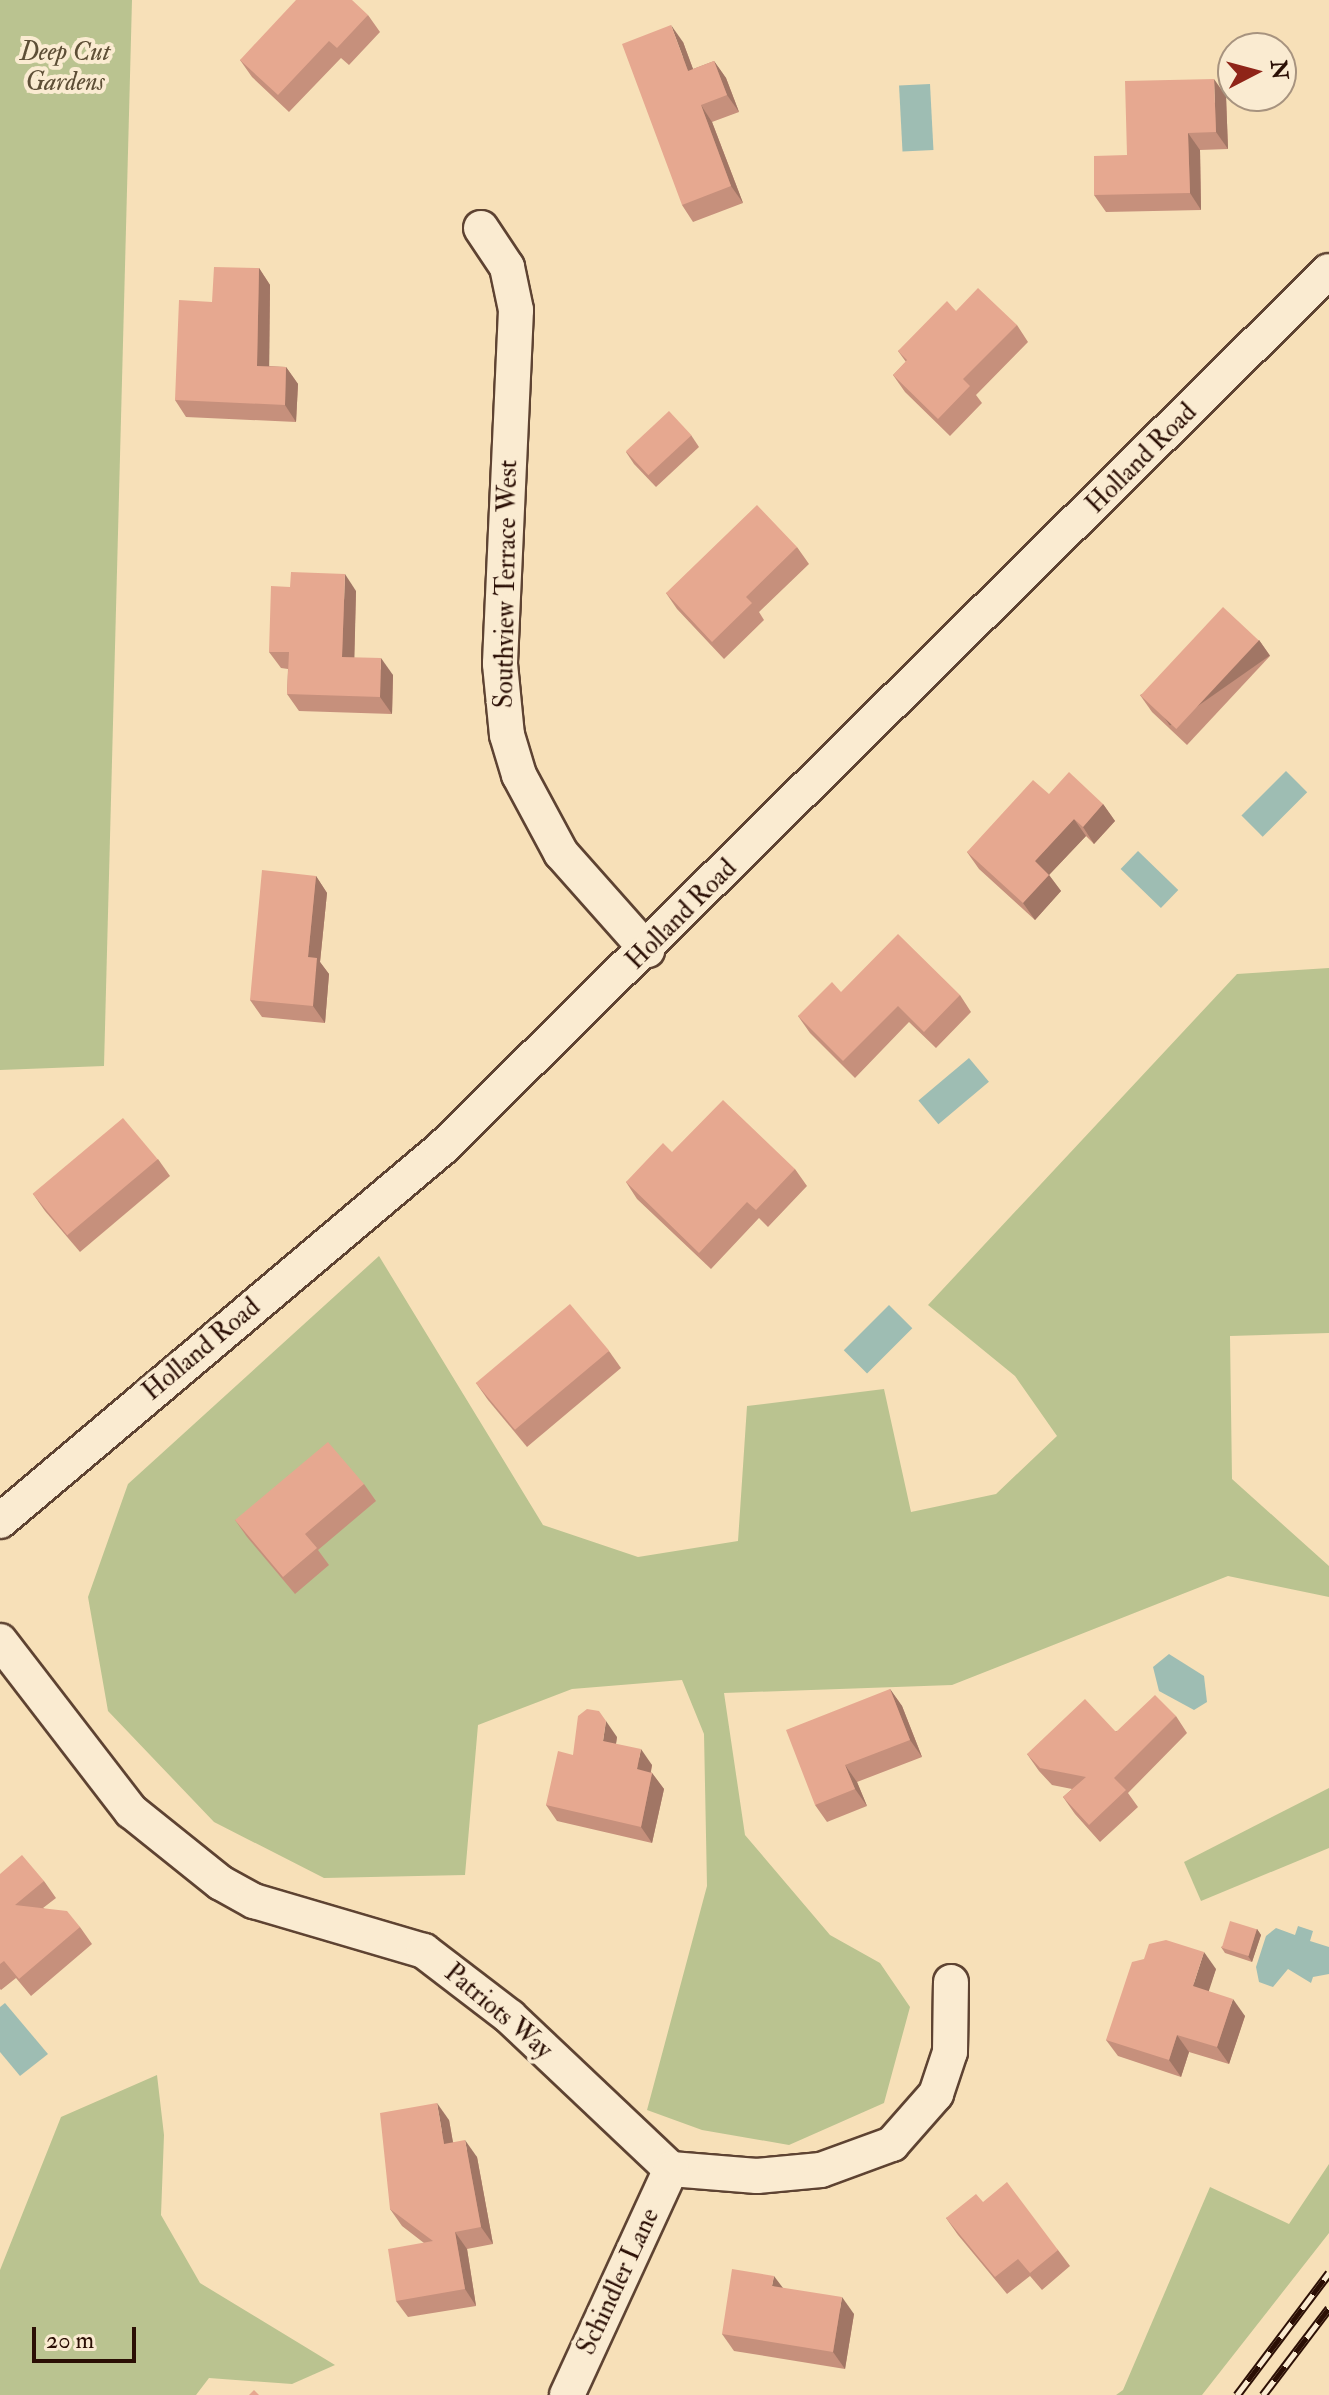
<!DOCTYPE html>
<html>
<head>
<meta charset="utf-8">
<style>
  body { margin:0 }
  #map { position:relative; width:1329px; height:2395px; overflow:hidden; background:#f7e0b8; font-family:"IM FELL Double Pica",serif }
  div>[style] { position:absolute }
  .green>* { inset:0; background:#bac390 }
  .water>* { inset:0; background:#9ebdb3; transform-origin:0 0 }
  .roads { filter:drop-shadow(2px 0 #5e4332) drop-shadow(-2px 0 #5e4332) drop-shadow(0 2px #5e4332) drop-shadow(0 -2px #5e4332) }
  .minor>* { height:34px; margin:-17px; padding:0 17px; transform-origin:17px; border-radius:17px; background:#faebd1 }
  .rail>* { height:9px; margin-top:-4.5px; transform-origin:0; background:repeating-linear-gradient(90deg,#faebd1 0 18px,#2b0f05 0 36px); box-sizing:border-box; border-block:2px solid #2b0f05 }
  .wall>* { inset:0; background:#c6907c }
  .shaded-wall>* { inset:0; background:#a17665; transform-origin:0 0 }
  .building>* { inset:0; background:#e6a890; transform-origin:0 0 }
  span { translate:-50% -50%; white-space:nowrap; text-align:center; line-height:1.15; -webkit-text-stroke:8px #faebd1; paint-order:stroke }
  .park-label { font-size:26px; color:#5d4e36; font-style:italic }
  .street-label { font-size:26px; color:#2b0f05 }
  .north { position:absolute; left:1217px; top:32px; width:80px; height:80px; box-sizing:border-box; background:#faebd1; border:2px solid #a7937f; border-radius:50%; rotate:84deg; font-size:22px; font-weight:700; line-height:32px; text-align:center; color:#2b0f05 }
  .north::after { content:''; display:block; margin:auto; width:28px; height:36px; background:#8f2418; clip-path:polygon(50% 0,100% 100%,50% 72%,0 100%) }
  .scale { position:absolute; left:32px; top:2327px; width:104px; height:36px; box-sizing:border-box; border:4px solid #2b0f05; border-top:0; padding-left:10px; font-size:24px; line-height:28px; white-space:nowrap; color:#2b0f05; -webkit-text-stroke:6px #faebd1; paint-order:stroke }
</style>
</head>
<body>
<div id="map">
  <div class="green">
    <div style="clip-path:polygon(0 0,132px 0,104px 1066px,0 1070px)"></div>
    <div style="clip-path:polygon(1329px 968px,1329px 1333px,1230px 1336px,1232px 1479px,1329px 1566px,1329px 1597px,1228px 1576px,952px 1685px,724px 1693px,745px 1835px,830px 1935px,880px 1963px,910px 2007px,884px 2103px,789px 2145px,702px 2130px,647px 2110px,707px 1886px,704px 1734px,682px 1680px,572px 1689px,478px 1725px,465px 1875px,324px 1878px,214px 1822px,108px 1711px,88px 1597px,128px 1484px,379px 1256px,543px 1525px,638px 1557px,738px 1541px,747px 1406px,884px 1389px,911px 1512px,996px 1494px,1057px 1436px,1015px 1376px,928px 1305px,1237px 974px)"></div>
    <div style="clip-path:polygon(1329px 1788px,1329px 1848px,1201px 1901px,1184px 1862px)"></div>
    <div style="clip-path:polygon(157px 2075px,164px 2135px,161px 2215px,200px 2283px,335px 2365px,292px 2384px,209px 2378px,196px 2395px,0 2395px,0 2270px,61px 2117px)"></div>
    <div style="clip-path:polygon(1329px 2164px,1329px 2233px,1202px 2395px,1116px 2395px,1123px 2390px,1210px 2187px,1289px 2224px)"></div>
  </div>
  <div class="water">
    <div style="left:930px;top:84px;width:66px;height:31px;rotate:87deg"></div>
    <div style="left:1286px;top:771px;width:30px;height:63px;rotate:45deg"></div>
    <div style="left:1138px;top:851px;width:56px;height:25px;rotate:44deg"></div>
    <div style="left:969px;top:1058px;width:31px;height:66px;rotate:50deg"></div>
    <div style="left:889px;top:1305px;width:33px;height:64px;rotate:45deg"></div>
    <div style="clip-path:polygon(1169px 1654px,1204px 1676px,1207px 1702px,1194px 1710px,1159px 1691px,1153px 1667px)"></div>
    <div style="clip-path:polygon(1298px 1926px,1313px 1931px,1310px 1941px,1329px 1947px,1329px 1974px,1313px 1977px,1311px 1983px,1288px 1969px,1273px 1987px,1259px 1982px,1256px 1967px,1266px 1936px,1276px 1928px,1295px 1935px)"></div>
    <div style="clip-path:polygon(5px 2003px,48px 2054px,20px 2076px,0 2052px,0 2007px)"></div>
  </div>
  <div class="roads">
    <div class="minor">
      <div style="left:481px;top:228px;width:47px;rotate:56.3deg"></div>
      <div style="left:507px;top:267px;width:44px;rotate:78.2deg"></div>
      <div style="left:516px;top:310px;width:354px;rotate:92.6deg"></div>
      <div style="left:500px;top:664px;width:71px;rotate:84.4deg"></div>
      <div style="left:507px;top:735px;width:42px;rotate:73.3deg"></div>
      <div style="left:519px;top:775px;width:89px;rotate:61.7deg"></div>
      <div style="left:561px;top:853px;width:130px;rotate:48.4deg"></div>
      <div style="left:0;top:1521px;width:578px;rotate:-40.16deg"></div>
      <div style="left:442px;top:1148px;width:1247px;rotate:-44.68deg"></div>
      <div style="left:0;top:1641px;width:215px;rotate:52.4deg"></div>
      <div style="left:131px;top:1811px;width:115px;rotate:38.7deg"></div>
      <div style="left:221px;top:1883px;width:38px;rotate:29deg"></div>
      <div style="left:254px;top:1901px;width:177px;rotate:16.4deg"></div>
      <div style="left:424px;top:1951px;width:108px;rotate:37.5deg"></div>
      <div style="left:510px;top:2017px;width:221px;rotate:43.4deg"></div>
      <div style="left:671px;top:2169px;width:86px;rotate:4.7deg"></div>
      <div style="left:757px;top:2176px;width:64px;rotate:-5.4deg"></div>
      <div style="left:821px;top:2170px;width:76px;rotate:-20.1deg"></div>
      <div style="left:892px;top:2144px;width:67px;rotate:-48.7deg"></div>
      <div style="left:936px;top:2094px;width:44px;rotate:-71.6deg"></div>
      <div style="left:950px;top:2052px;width:70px;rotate:-89.2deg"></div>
      <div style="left:567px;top:2395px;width:249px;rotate:-65.3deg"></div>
    </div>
  </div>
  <div class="rail">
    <div style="left:1237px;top:2395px;width:153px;rotate:-53deg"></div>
    <div style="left:1263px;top:2395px;width:109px;rotate:-52.8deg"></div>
  </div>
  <div class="wall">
    <div style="clip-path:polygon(368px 15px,380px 32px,349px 65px,341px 58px,289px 112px,252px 77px,240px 60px)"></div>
    <div style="clip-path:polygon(683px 42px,693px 69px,714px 61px,726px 78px,739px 112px,712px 122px,743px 203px,693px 222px,682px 205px)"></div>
    <div style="clip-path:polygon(1226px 96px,1228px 149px,1200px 150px,1201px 210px,1106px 212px,1094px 195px,1127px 155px)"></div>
    <div style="clip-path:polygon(259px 268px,270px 285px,269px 366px,286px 367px,298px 384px,296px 422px,186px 417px,175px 400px,212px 302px)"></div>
    <div style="clip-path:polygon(956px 311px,1017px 325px,1028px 342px,976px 395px,982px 403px,950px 436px,905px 392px,893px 375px,906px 362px,898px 351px)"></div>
    <div style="clip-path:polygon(691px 435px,699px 447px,656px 487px,634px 464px,626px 452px)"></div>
    <div style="clip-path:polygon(797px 547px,809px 564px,759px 612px,764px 620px,724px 659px,677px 609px,666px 593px)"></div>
    <div style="clip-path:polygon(356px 591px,354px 658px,393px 675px,392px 714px,299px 711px,287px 694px,288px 669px,281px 668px,269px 652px)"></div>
    <div style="clip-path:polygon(1259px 640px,1270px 656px,1187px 745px,1152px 712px,1140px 695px)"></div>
    <div style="clip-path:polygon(1049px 794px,1103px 804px,1115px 821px,1094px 844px,1086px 836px,1049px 875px,1061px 891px,1035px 920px,979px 869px,967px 852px)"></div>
    <div style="clip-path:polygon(316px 876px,327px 893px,320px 962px,329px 974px,325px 1023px,262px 1017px,250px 1000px)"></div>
    <div style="clip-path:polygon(841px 992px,960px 995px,971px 1012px,936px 1048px,909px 1022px,855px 1078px,810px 1033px,798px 1016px)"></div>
    <div style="clip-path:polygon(672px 1152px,795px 1169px,807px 1186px,768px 1227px,759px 1218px,711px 1269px,637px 1199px,626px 1182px)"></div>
    <div style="clip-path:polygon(158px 1159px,170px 1176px,80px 1252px,45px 1211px,33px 1194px)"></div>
    <div style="clip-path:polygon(609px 1351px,621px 1368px,527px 1447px,488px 1400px,476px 1383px)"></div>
    <div style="clip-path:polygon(364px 1484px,376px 1501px,318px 1550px,329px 1565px,295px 1594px,247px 1537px,235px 1520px)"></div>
    <div style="clip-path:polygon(890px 1689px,902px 1706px,922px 1757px,857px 1782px,867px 1806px,827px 1822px,815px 1805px)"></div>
    <div style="clip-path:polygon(1176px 1716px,1187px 1733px,1128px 1793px,1138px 1807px,1100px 1842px,1075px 1814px,1063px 1797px,1072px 1789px,1052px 1785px,1039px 1771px,1027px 1754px)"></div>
    <div style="clip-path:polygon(617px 1737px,616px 1744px,652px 1765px,651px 1772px,652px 1773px,664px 1789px,652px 1843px,557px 1821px,546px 1805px,573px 1755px)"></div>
    <div style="clip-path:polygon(0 1874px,44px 1881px,56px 1898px,43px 1908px,80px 1927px,92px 1944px,31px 1996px,16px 1978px,1px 1990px,0 1989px)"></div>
    <div style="clip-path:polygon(1257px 1929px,1261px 1935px,1252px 1962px,1225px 1953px,1221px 1947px)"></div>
    <div style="clip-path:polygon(1216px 1969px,1208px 1991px,1245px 2016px,1229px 2064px,1189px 2052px,1181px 2077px,1118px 2056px,1106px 2040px)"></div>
    <div style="clip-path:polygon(449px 2120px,453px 2142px,477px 2157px,493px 2244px,467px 2249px,476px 2306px,408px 2317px,396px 2301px,424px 2243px,402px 2226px,390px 2209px)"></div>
    <div style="clip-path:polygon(983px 2202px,1058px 2250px,1070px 2266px,1042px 2290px,1030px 2276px,1007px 2294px,958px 2235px,946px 2218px)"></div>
    <div style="clip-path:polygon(783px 2288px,854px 2314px,845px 2369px,734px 2351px,722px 2334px)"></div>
  </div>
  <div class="shaded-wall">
    <div style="clip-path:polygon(671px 25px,683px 42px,700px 88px,688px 71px)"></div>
    <div style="clip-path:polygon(714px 61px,726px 78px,739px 112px,727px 95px)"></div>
    <div style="clip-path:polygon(1214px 79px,1226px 96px,1228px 149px,1216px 132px)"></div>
    <div style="clip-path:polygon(701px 105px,712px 122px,743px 203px,731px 186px)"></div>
    <div style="clip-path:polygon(1188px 133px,1200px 150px,1201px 210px,1190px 193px)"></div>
    <div style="clip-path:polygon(259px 268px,270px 285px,269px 382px,257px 366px)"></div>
    <div style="clip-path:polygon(286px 367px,298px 384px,296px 422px,285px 405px)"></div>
    <div style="clip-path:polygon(345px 574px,356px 591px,354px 674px,342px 657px)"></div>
    <div style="left:1259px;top:640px;width:19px;height:122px;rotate:55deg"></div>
    <div style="clip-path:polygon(381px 658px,393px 675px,392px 714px,380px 697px)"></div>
    <div style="clip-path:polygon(1103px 804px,1115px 821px,1094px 844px,1083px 827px)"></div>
    <div style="clip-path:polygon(1074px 819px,1086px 836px,1049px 875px,1061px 891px,1035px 920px,1023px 903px,1035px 861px)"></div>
    <div style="clip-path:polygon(316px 876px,327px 893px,320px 962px,329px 974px,325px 1023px,313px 1006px,308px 957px)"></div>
    <div style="clip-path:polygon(890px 1689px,902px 1706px,922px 1757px,910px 1740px)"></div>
    <div style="clip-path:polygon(606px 1721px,617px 1737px,614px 1756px,603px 1741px)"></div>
    <div style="clip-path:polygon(641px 1749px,652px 1765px,648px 1785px,637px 1769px)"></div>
    <div style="clip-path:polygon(845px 1765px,857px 1782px,867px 1806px,855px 1789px)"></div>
    <div style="clip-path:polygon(652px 1773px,664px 1789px,652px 1843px,641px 1827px)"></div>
    <div style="clip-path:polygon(1257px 1929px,1261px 1935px,1252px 1962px,1248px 1956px)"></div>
    <div style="clip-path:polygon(1204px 1952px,1216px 1969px,1205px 2003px,1193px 1986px)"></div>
    <div style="clip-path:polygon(1233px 1999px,1245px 2016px,1229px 2064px,1217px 2047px)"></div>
    <div style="clip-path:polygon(1177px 2035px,1189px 2052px,1181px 2077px,1169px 2060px)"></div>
    <div style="clip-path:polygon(437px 2103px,449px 2120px,456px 2160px,444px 2144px)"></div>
    <div style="clip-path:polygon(465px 2140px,477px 2157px,493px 2244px,481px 2227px)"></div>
    <div style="clip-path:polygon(455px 2232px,467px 2249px,476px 2306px,465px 2289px)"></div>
    <div style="clip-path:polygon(774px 2276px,786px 2292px,772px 2286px)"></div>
    <div style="clip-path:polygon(842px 2297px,854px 2314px,845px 2369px,833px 2352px)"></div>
  </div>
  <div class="building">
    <div style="clip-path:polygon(296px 0,352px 0,368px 15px,337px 48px,329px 41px,278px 95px,240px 60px)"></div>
    <div style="clip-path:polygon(671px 25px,688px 71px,714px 61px,727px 95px,701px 105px,731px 186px,682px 205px,622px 44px)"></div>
    <div style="clip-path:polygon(1214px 79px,1216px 132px,1188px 133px,1190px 193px,1094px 195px,1094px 156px,1127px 155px,1125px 81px)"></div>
    <div style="clip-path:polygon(214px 267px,259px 268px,257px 366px,286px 367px,285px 405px,175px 400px,179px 300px,212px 302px)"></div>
    <div style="clip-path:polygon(978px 288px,1017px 325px,963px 379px,970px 386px,938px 419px,893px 375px,907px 360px,898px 351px,947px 301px,956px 311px)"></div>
    <div style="left:669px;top:411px;width:33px;height:59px;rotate:47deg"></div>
    <div style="clip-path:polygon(757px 505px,797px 547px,746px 597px,752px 603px,712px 642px,666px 593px)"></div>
    <div style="clip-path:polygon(291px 572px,345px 574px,342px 657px,381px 658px,380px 697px,287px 694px,289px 652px,269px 652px,271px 586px,290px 587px)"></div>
    <div style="left:1223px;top:607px;width:49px;height:121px;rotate:43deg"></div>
    <div style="clip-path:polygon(1069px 772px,1103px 804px,1083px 827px,1074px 819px,1035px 861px,1049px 875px,1023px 903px,967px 852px,1033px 780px,1049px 794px)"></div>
    <div style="clip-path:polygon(262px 870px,316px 876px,308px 957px,317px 958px,313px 1006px,250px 1000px)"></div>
    <div style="clip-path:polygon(898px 934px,960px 995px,924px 1032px,898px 1006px,843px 1061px,798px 1016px,832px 982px,841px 992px)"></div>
    <div style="clip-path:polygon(723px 1100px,795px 1169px,756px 1210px,747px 1202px,699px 1253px,626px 1182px,663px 1143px,672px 1152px)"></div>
    <div style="left:123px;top:1118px;width:54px;height:118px;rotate:50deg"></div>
    <div style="left:570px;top:1304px;width:61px;height:123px;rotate:50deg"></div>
    <div style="clip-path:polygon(328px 1442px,364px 1484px,305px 1534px,317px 1548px,283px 1577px,235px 1520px)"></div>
    <div style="clip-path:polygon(890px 1689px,910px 1740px,845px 1765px,855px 1789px,815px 1805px,786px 1730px)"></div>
    <div style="clip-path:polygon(1155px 1695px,1176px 1716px,1114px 1778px,1126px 1790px,1089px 1825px,1063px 1797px,1086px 1777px,1040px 1768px,1027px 1754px,1085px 1699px,1116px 1732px)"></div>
    <div style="clip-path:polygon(587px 1709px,599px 1711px,606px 1721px,603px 1741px,641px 1749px,637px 1769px,652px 1773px,641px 1827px,546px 1805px,558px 1751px,573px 1755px,578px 1716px)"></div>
    <div style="clip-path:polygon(22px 1855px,44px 1881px,15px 1905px,67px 1911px,80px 1927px,19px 1979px,4px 1961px,0 1964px,0 1874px)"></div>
    <div style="left:1230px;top:1921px;width:28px;height:28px;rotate:17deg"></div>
    <div style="clip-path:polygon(1166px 1940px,1204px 1952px,1193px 1986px,1233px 1999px,1217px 2047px,1177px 2035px,1169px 2060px,1106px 2040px,1132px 1962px,1144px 1959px,1149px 1944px)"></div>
    <div style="clip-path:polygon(437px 2103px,444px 2144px,465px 2140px,481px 2227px,455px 2232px,465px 2289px,396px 2301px,388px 2249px,433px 2241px,390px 2209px,380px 2113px)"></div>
    <div style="clip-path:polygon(1007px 2182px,1058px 2250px,1030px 2273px,1018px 2259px,995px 2277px,946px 2218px,976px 2194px,983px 2202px)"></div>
    <div style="clip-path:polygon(732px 2269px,774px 2276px,772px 2286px,842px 2297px,833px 2352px,722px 2334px)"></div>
    <div style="clip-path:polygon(254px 2390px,259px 2395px,249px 2395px)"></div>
  </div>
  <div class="park-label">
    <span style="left:65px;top:68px">Deep Cut<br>Gardens</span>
  </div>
  <div class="street-label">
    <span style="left:1142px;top:459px;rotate:-45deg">Holland Road</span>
    <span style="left:507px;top:584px;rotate:-89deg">Southview Terrace West</span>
    <span style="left:682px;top:915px;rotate:-45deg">Holland Road</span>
    <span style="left:202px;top:1350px;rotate:-40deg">Holland Road</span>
    <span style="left:498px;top:2012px;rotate:40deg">Patriots Way</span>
    <span style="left:619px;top:2282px;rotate:-65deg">Schindler Lane</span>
  </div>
  <div class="north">N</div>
  <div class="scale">20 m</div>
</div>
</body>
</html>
